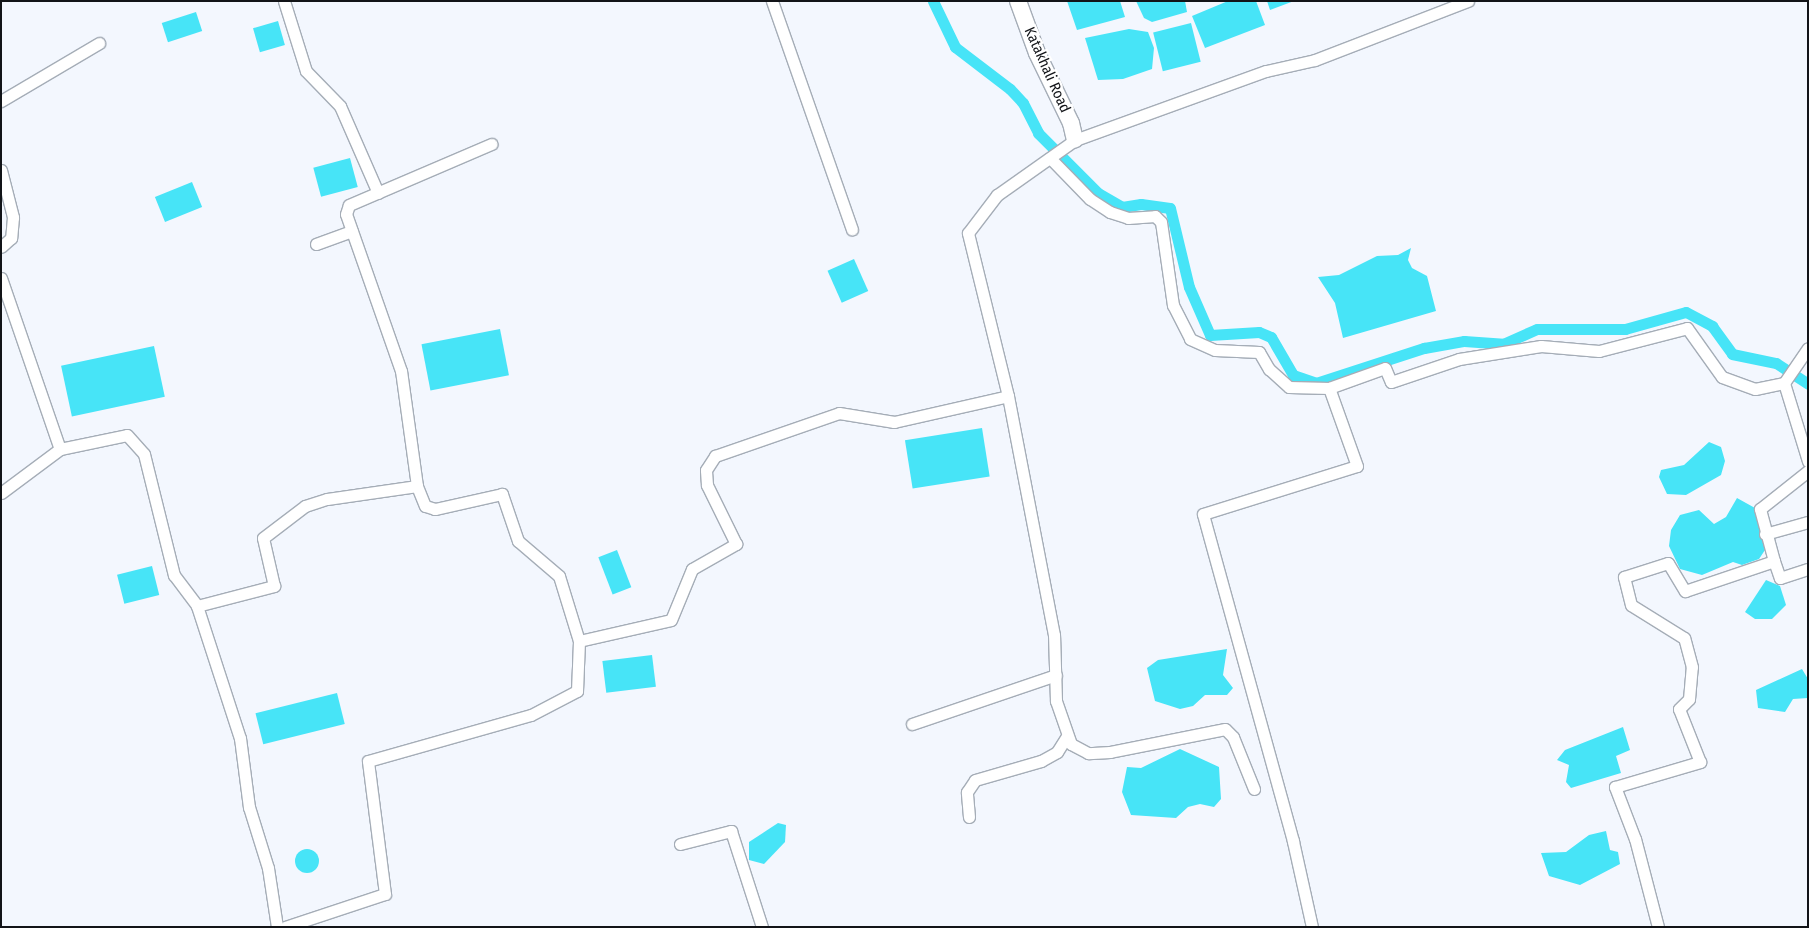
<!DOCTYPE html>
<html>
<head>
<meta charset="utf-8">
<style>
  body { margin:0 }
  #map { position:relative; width:1809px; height:928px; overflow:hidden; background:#f3f7fe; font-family:"Fira Sans Condensed",sans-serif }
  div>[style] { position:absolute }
  .water>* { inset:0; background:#47e4f7; transform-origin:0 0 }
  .round { border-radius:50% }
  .canal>* { height:11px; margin:-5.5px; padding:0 5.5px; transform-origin:5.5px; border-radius:5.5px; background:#47e4f7 }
  .roads { filter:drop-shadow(1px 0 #a5adb7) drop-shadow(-1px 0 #a5adb7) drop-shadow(0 1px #a5adb7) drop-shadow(0 -1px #a5adb7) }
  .street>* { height:11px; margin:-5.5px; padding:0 5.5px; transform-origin:5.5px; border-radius:5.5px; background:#fff }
  .secondary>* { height:16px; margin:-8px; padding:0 8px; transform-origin:8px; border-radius:8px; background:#fff }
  span { translate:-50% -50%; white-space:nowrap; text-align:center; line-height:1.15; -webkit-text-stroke:4.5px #fff; paint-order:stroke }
  .street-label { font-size:15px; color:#121418 }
  .frame { position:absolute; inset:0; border:2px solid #121418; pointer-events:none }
</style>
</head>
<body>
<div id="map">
  <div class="water">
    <div style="clip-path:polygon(1067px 1px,1120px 1px,1125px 17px,1077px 30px)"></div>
    <div style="clip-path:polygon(1136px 1px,1185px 1px,1187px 12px,1152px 22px,1144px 18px)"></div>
    <div style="clip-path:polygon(1228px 1px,1256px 1px,1265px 25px,1205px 48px,1192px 16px)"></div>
    <div style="clip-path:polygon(1267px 1px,1294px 1px,1270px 10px)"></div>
    <div style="left:196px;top:12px;width:20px;height:36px;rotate:72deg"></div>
    <div style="left:278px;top:21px;width:25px;height:26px;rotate:74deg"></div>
    <div style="left:1191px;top:23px;width:40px;height:39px;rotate:76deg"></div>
    <div style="clip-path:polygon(1129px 29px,1148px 32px,1154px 48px,1152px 69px,1123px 79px,1098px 80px,1085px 38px)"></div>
    <div style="left:350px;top:158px;width:30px;height:38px;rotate:75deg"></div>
    <div style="left:192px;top:182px;width:27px;height:40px;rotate:68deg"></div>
    <div style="clip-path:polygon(1411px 248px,1408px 260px,1412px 268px,1427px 276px,1436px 311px,1343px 338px,1335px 303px,1318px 277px,1339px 275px,1377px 256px,1398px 255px)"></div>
    <div style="left:854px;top:259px;width:35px;height:29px;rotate:66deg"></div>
    <div style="left:500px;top:329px;width:47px;height:80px;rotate:79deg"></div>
    <div style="left:154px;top:346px;width:52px;height:95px;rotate:78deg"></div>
    <div style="left:982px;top:428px;width:49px;height:78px;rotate:81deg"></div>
    <div style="clip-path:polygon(1709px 442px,1721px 447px,1725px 461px,1721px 475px,1686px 495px,1667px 494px,1659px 477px,1661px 470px,1684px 465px)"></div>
    <div style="clip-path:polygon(1737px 498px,1755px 508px,1765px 550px,1759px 559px,1742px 565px,1733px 562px,1702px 575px,1680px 569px,1669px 546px,1671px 530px,1680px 515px,1699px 510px,1714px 524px,1726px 517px)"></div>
    <div style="left:617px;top:550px;width:40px;height:20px;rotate:69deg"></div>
    <div style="left:152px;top:566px;width:30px;height:36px;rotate:76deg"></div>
    <div style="clip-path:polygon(1766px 580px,1780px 586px,1786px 605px,1772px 619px,1755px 619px,1745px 612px)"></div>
    <div style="clip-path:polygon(1227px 649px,1223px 675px,1233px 688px,1227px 695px,1205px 695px,1193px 706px,1180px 709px,1155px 701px,1147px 668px,1158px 660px)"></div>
    <div style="left:652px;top:655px;width:32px;height:50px;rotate:83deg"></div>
    <div style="clip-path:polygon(1802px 669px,1808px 679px,1808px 698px,1793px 699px,1785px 712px,1758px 708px,1756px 690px)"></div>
    <div style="left:337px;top:693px;width:32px;height:84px;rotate:76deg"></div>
    <div style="clip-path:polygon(1623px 727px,1630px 750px,1616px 756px,1621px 773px,1571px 788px,1566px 782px,1569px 765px,1557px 760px,1565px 750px)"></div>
    <div style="clip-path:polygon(1180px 749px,1219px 767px,1221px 799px,1214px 807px,1200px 804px,1188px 807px,1176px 818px,1131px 815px,1122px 792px,1127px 767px,1141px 768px)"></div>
    <div style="clip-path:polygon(778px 823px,786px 825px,785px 842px,764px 864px,749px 860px,749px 842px)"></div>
    <div style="clip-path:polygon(1606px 831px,1610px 850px,1618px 852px,1620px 864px,1580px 885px,1549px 876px,1541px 853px,1566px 852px,1589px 835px)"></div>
    <div class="round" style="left:295px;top:849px;width:24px;height:24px"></div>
  </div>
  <div class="canal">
    <div style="left:933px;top:1px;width:51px;rotate:64.4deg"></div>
    <div style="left:955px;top:47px;width:69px;rotate:37.4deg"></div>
    <div style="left:1010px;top:89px;width:19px;rotate:47deg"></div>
    <div style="left:1023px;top:103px;width:34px;rotate:63deg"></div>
    <div style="left:1038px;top:133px;width:85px;rotate:45deg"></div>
    <div style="left:1098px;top:193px;width:28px;rotate:30deg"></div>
    <div style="left:1122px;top:207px;width:19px;rotate:-9deg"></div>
    <div style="left:1141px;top:204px;width:29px;rotate:8deg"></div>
    <div style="left:1170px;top:208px;width:81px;rotate:76.5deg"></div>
    <div style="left:1189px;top:287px;width:52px;rotate:66.4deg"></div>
    <div style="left:1210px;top:335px;width:49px;rotate:-3.5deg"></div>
    <div style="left:1259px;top:332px;width:13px;rotate:23deg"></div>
    <div style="left:1271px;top:337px;width:44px;rotate:59.9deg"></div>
    <div style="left:1293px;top:375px;width:24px;rotate:19deg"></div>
    <div style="left:1316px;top:383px;width:114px;rotate:-18deg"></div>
    <div style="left:1424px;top:348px;width:41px;rotate:-9.9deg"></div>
    <div style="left:1464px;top:341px;width:39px;rotate:4deg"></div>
    <div style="left:1503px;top:344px;width:37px;rotate:-24deg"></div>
    <div style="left:1537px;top:329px;width:88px"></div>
    <div style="left:1625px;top:329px;width:63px;rotate:-15.6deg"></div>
    <div style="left:1686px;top:312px;width:30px;rotate:28deg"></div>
    <div style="left:1712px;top:326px;width:34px;rotate:54deg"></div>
    <div style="left:1732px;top:354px;width:45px;rotate:11.6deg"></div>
    <div style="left:1776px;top:363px;width:38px;rotate:33deg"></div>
  </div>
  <div class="roads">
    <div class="street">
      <div style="left:284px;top:1px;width:73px;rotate:72.6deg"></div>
      <div style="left:306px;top:71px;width:49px;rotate:45.8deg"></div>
      <div style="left:340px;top:106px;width:95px;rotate:66.4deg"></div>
      <div style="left:772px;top:1px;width:242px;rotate:70.7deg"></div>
      <div style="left:1px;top:101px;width:114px;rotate:-30.6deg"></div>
      <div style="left:1050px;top:158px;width:57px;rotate:45.7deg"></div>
      <div style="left:1090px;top:199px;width:24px;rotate:33deg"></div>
      <div style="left:1110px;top:212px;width:19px;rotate:18deg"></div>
      <div style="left:1128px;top:218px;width:27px;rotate:-4deg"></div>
      <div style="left:1155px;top:216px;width:8px;rotate:45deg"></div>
      <div style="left:1161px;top:222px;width:84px;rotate:81.8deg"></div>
      <div style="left:1173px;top:305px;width:38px;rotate:63deg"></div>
      <div style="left:1190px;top:339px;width:27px;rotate:24deg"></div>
      <div style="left:1215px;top:350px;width:44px;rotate:2.6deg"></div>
      <div style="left:1259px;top:352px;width:20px;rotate:60deg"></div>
      <div style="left:1269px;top:369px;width:27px;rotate:42deg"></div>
      <div style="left:1289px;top:387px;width:40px;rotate:1.4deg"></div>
      <div style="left:1329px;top:388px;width:59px;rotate:-19.7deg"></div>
      <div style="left:1385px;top:368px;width:15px;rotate:67deg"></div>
      <div style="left:1391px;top:382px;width:72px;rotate:-18.7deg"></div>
      <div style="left:1459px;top:359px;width:83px;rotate:-9deg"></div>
      <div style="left:1541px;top:346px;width:58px;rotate:4.9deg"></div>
      <div style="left:1599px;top:351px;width:91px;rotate:-14.6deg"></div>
      <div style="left:1687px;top:328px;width:60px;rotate:54.5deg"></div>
      <div style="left:1722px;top:377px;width:35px;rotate:20deg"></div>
      <div style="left:1755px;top:389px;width:30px;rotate:-12deg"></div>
      <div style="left:1784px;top:383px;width:42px;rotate:-55.6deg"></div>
      <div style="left:1px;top:170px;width:49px;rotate:75.7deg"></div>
      <div style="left:13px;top:217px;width:21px;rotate:95deg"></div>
      <div style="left:11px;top:238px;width:13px;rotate:138deg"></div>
      <div style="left:316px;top:244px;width:38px;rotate:-20deg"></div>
      <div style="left:1px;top:278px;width:181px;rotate:71deg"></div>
      <div style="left:1784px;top:383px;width:82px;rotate:72.9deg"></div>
      <div style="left:1px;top:493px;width:74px;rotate:-36.7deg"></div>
      <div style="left:60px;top:449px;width:68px;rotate:-11.8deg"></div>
      <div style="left:127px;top:435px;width:25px;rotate:48deg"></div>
      <div style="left:144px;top:454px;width:125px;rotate:76.1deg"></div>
      <div style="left:174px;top:575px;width:39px;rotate:53deg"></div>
      <div style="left:197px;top:606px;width:139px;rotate:72deg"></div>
      <div style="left:240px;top:738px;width:70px;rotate:82.6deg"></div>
      <div style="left:249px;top:807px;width:64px;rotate:72.7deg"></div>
      <div style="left:268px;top:868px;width:60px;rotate:81.3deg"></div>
      <div style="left:1765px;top:534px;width:45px;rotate:-15.6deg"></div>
      <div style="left:1774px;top:561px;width:18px;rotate:71deg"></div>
      <div style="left:1780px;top:578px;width:29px;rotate:-18deg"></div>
      <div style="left:197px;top:606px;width:80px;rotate:-14.6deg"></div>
      <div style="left:274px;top:586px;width:49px;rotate:-102.9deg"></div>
      <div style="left:263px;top:538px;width:53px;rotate:-37.3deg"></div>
      <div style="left:305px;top:506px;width:23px;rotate:-18deg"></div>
      <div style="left:327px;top:499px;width:91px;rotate:-8.2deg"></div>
      <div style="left:579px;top:641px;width:94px;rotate:-12.9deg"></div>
      <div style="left:671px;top:620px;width:55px;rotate:-67.6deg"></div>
      <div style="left:692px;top:569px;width:51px;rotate:-29.6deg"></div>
      <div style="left:736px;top:544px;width:66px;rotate:-116.2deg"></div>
      <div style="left:707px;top:485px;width:15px;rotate:-94deg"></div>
      <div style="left:706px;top:470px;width:17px;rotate:-57deg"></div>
      <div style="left:715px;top:456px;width:131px;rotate:-19.1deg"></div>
      <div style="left:839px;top:413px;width:56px;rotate:9.3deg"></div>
      <div style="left:894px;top:422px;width:117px;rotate:-12.8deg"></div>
      <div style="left:912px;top:724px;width:152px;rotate:-18.8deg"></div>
      <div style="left:1254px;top:789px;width:56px;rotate:-112deg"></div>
      <div style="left:1233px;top:737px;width:11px;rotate:-135deg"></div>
      <div style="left:1225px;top:729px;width:117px;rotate:168.7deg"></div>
      <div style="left:1110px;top:752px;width:22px;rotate:177deg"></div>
      <div style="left:1088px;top:753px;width:19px;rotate:-152deg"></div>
      <div style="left:1071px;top:744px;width:46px;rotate:-109.2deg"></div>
      <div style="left:1056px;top:701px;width:66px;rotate:-91.7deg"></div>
      <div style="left:1054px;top:635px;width:243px;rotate:-100.9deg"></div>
      <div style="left:1008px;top:396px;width:168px;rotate:-103.8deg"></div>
      <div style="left:968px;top:233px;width:48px;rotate:-52.7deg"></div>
      <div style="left:997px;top:195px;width:95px;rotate:-35.2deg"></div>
      <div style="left:1075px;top:140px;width:203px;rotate:-19.9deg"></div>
      <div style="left:1266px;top:71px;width:50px;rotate:-12.7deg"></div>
      <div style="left:1315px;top:60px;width:164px;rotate:-21.1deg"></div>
      <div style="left:969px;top:817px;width:25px;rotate:-95deg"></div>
      <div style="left:967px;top:792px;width:14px;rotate:-56deg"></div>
      <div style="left:975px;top:780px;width:69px;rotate:-16.1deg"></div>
      <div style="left:1041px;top:761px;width:18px;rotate:-29deg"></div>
      <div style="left:1057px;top:752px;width:19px;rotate:-58deg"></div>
      <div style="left:680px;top:844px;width:53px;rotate:-14.3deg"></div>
      <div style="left:731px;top:831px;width:101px;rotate:72.1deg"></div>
      <div style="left:285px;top:927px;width:105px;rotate:-18.3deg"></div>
      <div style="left:385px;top:894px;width:134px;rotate:-97.3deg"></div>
      <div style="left:368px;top:761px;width:169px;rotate:-15.8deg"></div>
      <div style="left:531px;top:715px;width:52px;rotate:-27.6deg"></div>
      <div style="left:577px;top:691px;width:50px;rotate:-87.7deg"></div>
      <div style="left:579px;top:641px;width:68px;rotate:-107.1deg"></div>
      <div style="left:559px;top:576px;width:54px;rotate:-139.5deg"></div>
      <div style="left:518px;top:541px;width:50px;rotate:-108.8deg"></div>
      <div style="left:502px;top:494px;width:69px;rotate:167.4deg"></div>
      <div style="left:435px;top:509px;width:10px;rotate:-163deg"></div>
      <div style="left:425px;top:506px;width:22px;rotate:-112deg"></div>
      <div style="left:417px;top:486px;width:116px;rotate:-97.9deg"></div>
      <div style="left:401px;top:371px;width:166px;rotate:-109.3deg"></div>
      <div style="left:346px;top:214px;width:9px;rotate:-72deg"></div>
      <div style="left:349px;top:205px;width:155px;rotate:-23.2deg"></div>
      <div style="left:1312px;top:927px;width:88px;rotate:-102.5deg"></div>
      <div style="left:1293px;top:841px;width:339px;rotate:-105.4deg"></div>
      <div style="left:1203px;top:514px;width:161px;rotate:-17.3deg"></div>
      <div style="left:1357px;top:466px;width:83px;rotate:-109.7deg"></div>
      <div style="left:1658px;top:927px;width:91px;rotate:-104.6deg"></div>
      <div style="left:1635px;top:839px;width:56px;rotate:-111deg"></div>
      <div style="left:1615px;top:787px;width:89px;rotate:-16.4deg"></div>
      <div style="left:1700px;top:762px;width:57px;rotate:-111.6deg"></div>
      <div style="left:1679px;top:709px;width:14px;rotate:-45deg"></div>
      <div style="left:1689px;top:699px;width:32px;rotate:-85deg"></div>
      <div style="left:1692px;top:667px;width:30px;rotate:-105deg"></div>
      <div style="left:1684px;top:638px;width:62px;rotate:-148.1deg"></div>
      <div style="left:1631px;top:605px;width:29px;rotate:-104deg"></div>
      <div style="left:1624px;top:577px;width:46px;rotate:-17.7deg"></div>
      <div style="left:1668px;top:563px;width:33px;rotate:59deg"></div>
      <div style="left:1685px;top:591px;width:94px;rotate:-18.6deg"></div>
      <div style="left:1774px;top:561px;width:54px;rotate:-105.1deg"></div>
      <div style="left:1760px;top:509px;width:61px;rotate:-38.4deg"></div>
    </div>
    <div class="secondary">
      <div style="left:1018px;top:1px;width:55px;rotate:69.9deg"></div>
      <div style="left:1037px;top:53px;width:78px;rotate:64.1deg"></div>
      <div style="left:1071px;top:123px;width:17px;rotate:77deg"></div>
    </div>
  </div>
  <div class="street-label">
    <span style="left:1047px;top:70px;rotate:66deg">Katakhali Road</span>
  </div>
  <div class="frame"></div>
</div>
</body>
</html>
